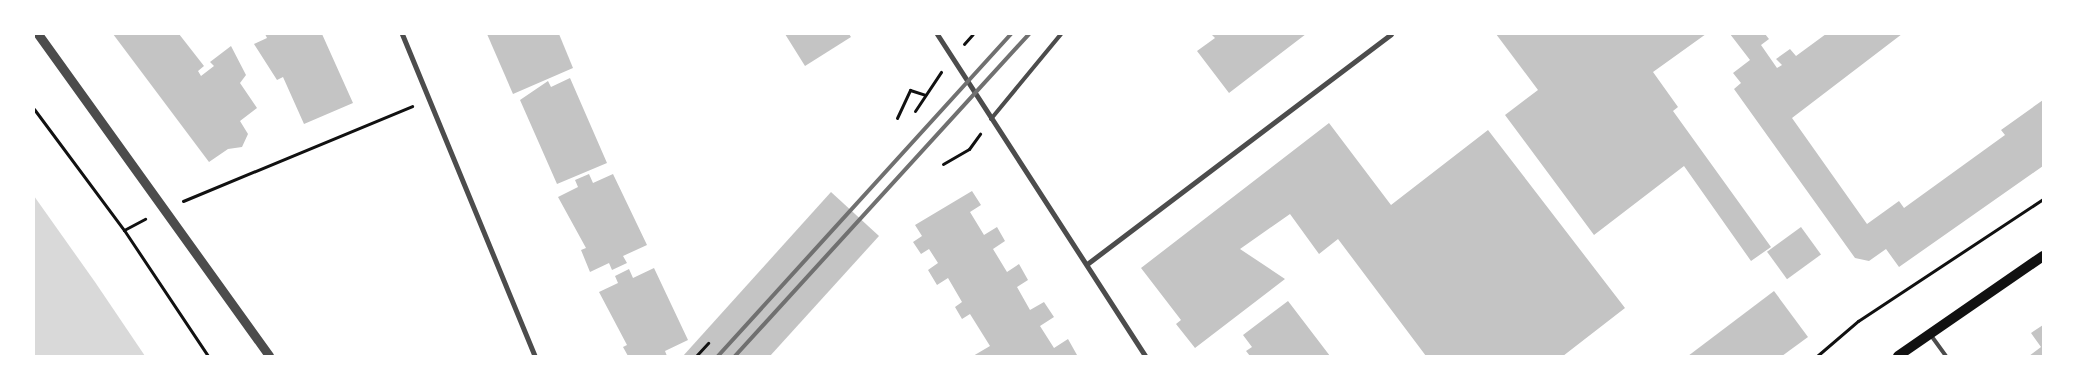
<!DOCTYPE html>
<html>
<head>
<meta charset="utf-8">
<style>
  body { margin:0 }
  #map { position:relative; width:2077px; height:390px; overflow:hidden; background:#fff; font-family:"IBM Plex Sans",sans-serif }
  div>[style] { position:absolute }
  .water>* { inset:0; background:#d9d9d9 }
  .building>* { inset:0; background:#c4c4c4; transform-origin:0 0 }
  .path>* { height:3px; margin:-1.5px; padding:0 1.5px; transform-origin:1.5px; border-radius:1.5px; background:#111 }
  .service>* { height:4px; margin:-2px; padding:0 2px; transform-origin:2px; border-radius:2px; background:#4c4c4c }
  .minor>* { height:5px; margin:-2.5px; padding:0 2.5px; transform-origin:2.5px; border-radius:2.5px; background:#4c4c4c }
  .tertiary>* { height:9px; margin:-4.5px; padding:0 4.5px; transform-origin:4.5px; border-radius:4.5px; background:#4c4c4c }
  .secondary>* { height:10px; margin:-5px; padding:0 5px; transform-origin:5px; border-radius:5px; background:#111 }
  .rail>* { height:4px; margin:-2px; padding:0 2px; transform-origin:2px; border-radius:2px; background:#707070 }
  span { translate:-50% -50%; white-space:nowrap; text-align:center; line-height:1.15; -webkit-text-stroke:5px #fff; paint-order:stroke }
  .frame { position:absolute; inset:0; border:35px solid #fff; pointer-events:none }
</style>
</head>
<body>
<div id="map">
  <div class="water">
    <div style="clip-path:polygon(34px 196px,95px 282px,145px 356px,34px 356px)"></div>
  </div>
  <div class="building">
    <div style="clip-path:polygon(113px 34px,179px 34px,204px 66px,198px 71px,201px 76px,214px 66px,210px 62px,231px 46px,246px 75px,240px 83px,257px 108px,240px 121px,248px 134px,242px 147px,228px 149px,209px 162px)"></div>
    <div style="clip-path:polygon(265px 34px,322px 34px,353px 103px,304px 124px,283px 77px,277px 80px,254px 44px,267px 38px)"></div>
    <div style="clip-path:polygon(487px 34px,559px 34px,573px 68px,513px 94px)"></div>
    <div style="clip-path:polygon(785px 34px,849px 34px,851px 37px,805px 66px)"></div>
    <div style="clip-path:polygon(1211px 34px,1306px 34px,1229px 93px,1197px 51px,1215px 38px)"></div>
    <div style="clip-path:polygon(1496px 34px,1706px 34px,1653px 72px,1678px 107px,1673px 111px,1771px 247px,1751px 261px,1684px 166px,1594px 235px,1505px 115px,1538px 90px)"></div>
    <div style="clip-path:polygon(1730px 34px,1765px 34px,1769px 39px,1761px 45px,1777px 68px,1782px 65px,1776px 59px,1790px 49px,1796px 56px,1826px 34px,1902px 34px,1792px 118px,1867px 224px,1899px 201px,1904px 208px,2005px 135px,2001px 130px,2043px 100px,2043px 166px,1899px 267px,1886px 249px,1869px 261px,1855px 258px,1734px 89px,1741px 83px,1733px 73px,1750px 60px)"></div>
    <div style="clip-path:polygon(570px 78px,607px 163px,557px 184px,520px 100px,548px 81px,551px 87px)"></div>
    <div style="clip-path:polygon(1329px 123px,1391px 205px,1488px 130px,1625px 308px,1563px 356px,1426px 356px,1338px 239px,1319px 254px,1290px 214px,1240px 249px,1285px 279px,1195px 348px,1176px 324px,1181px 320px,1141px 268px)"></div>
    <div style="clip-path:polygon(589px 174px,593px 183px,613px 174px,647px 245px,623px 256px,627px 263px,612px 270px,609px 263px,590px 272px,581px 250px,586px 248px,558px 197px,578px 187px,575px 180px)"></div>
    <div style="clip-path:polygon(972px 191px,981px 205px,970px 212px,984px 235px,997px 227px,1005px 241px,993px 249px,1007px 272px,1019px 264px,1028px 280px,1017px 287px,1030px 310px,1044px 302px,1054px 317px,1040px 326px,1054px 348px,1068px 339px,1077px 355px,973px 356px,990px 346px,970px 314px,962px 319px,955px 307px,962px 302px,948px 278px,937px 285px,928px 270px,938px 263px,929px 249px,921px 254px,913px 242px,922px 236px,915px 225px)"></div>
    <div style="clip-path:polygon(831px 192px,879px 236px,770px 356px,683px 356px)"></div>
    <div style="left:1801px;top:227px;width:34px;height:42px;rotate:54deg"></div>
    <div style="clip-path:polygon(654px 268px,688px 340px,665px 351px,667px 356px,628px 356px,623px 347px,627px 345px,599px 292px,618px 283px,615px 276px,629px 269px,633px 278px)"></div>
    <div style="clip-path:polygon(1774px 291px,1808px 337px,1782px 356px,1688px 356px)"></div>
    <div style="clip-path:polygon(1288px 301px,1330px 356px,1250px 356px,1246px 351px,1252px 347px,1243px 335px)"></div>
    <div style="clip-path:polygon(2043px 325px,2043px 356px,2029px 356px,2041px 347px,2031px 333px)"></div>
  </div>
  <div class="path">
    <div style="left:964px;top:44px;width:13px;rotate:-48deg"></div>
    <div style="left:34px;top:109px;width:151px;rotate:53.4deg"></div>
    <div style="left:124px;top:230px;width:151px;rotate:56.3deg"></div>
    <div style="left:915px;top:111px;width:47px;rotate:-56.3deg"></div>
    <div style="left:897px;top:118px;width:31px;rotate:-65deg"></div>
    <div style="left:910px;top:90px;width:16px;rotate:18deg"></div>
    <div style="left:943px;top:164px;width:30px;rotate:-30deg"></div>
    <div style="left:969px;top:149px;width:19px;rotate:-54deg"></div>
    <div style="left:183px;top:201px;width:248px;rotate:-22.5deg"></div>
    <div style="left:124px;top:230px;width:24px;rotate:-28deg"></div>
    <div style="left:696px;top:356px;width:18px;rotate:-47deg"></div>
    <div style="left:1817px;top:356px;width:54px;rotate:-40.5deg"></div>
    <div style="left:1858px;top:321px;width:222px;rotate:-33.4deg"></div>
  </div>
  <div class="service">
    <div style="left:991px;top:119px;width:110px;rotate:-50.5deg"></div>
    <div style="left:1930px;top:334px;width:27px;rotate:54deg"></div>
  </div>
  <div class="minor">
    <div style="left:402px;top:34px;width:348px;rotate:67.6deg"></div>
    <div style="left:937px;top:34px;width:383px;rotate:57.1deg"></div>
    <div style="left:1087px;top:264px;width:381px;rotate:-37.1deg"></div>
  </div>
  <div class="tertiary">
    <div style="left:38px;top:34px;width:396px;rotate:54.3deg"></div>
  </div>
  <div class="secondary">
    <div style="left:1898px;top:356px;width:176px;rotate:-34.6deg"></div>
  </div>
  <div class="rail">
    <div style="left:718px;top:356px;width:435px;rotate:-47.7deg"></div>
    <div style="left:735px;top:356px;width:436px;rotate:-47.6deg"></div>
  </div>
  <div class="frame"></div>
</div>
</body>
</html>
